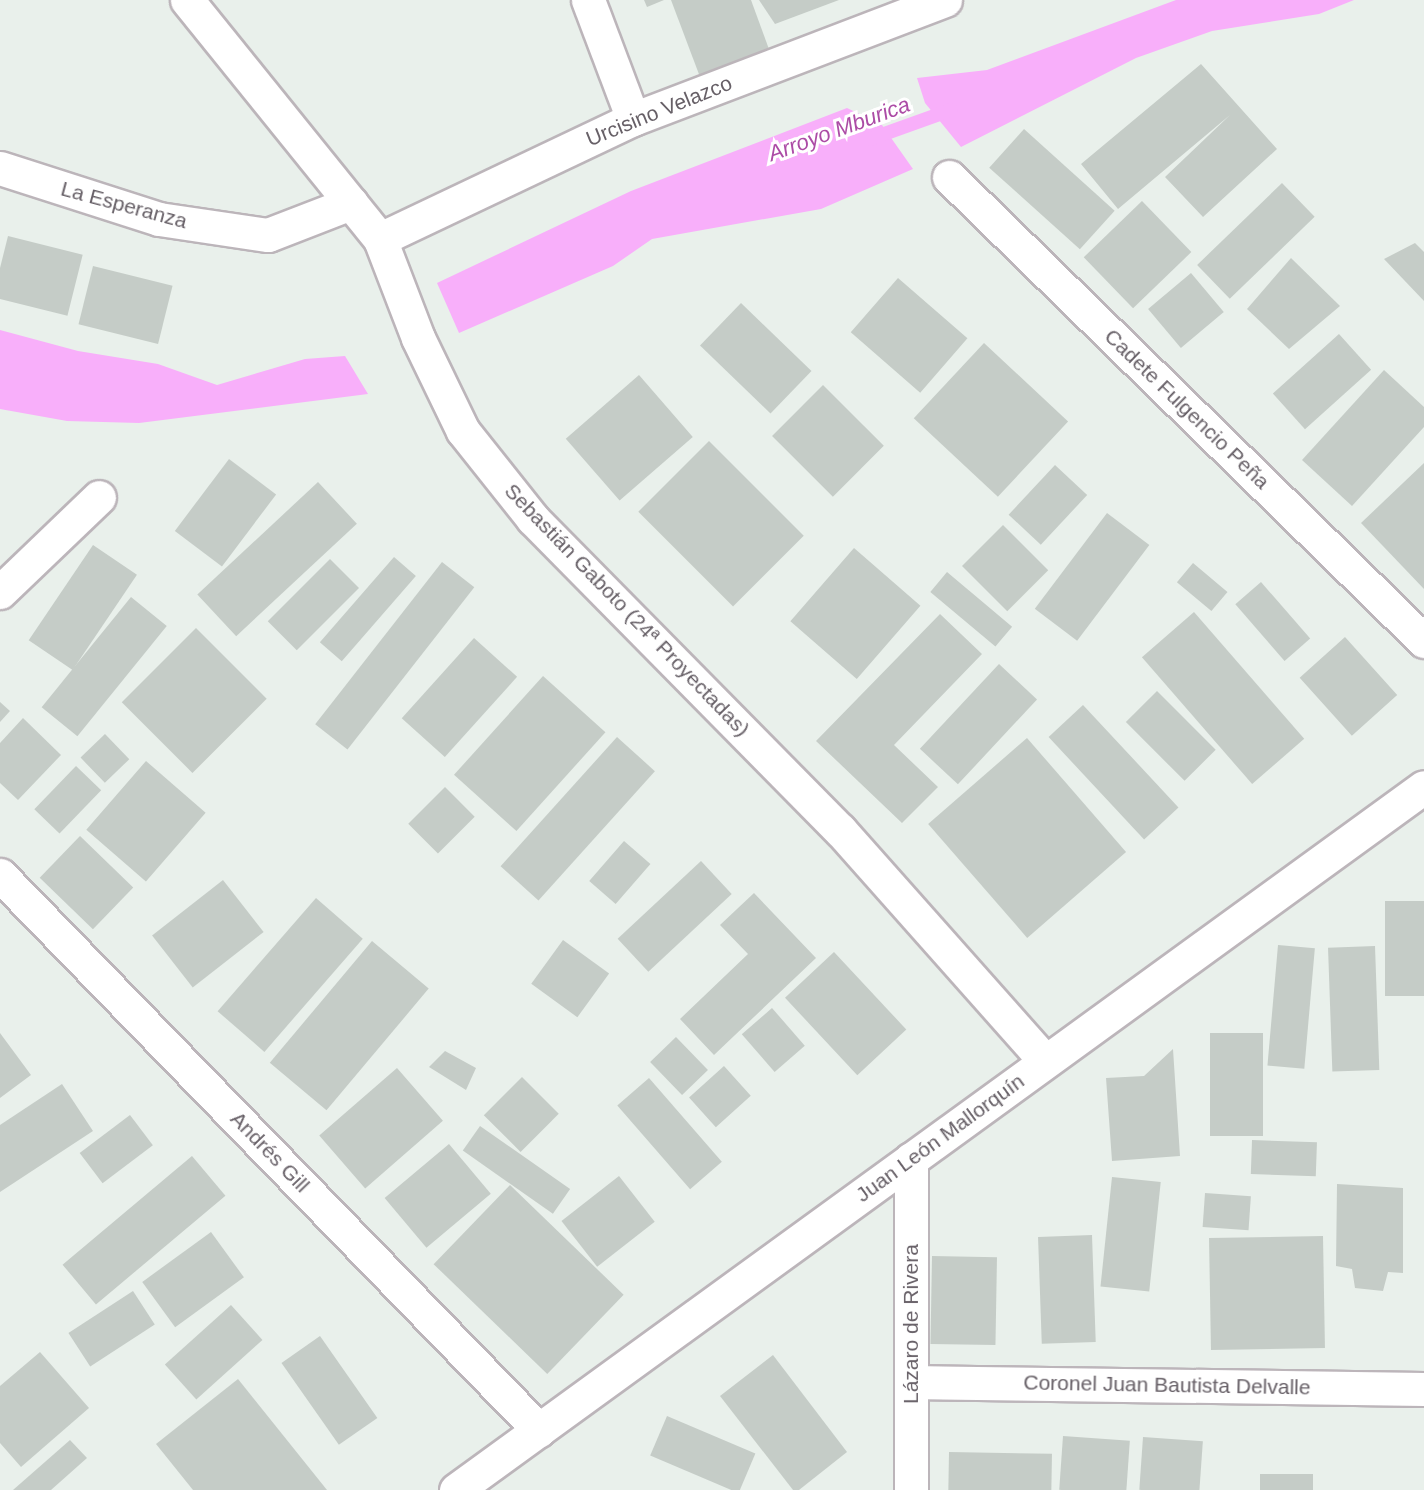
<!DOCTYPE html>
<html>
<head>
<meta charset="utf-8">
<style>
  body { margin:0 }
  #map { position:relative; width:1424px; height:1490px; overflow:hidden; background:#e9f0eb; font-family:Arial,sans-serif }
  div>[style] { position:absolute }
  .water>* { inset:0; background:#f8affa }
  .stream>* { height:14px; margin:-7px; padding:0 7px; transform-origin:7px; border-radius:7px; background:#f8affa }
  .building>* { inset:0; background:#c5ccc7; transform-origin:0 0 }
  .roads { filter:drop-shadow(2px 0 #bcb5ba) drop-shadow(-2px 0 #bcb5ba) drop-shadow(0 2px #bcb5ba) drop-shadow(0 -2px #bcb5ba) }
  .minor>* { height:33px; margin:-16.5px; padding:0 16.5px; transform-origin:16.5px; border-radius:16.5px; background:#fff }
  span { translate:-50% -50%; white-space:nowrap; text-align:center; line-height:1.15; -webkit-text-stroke:6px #fff; paint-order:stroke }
  .street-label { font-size:21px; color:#676067 }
  .water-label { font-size:22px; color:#ac4ca6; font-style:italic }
</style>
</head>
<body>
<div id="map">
  <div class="water">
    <div style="clip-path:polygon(1176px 0,1354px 0,1319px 14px,1212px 31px,1136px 58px,961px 147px,925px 103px,917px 78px,987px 70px)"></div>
    <div style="clip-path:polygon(847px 108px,882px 125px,913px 169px,821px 209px,652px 239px,613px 266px,459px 333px,437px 283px,631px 191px)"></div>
    <div style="clip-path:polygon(0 330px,78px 351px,158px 364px,217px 385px,305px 359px,345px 356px,368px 394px,139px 423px,67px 421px,0 409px)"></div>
  </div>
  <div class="stream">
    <div style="left:870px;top:139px;width:86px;rotate:-19.7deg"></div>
  </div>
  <div class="building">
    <div style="clip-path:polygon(644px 0,664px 0,647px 7px)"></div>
    <div style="clip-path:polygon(671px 0,751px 0,770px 52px,700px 77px)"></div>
    <div style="clip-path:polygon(759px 0,839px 0,775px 24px)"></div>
    <div style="clip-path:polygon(1201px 64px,1277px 149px,1203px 217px,1165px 177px,1230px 115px,1118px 209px,1081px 164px)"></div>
    <div style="left:1024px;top:129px;width:122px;height:52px;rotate:42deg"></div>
    <div style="left:1282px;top:183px;width:47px;height:118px;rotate:46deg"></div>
    <div style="left:1142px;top:201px;width:71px;height:81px;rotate:46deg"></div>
    <div style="left:8px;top:236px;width:77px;height:63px;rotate:14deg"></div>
    <div style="clip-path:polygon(1415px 243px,1424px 252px,1424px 301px,1384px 259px)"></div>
    <div style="clip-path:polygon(1291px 258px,1340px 306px,1289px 349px,1247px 309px)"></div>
    <div style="left:93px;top:266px;width:82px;height:60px;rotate:14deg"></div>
    <div style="left:1191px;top:273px;width:51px;height:56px;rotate:50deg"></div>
    <div style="left:898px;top:278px;width:92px;height:72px;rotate:41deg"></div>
    <div style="left:741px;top:303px;width:98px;height:59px;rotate:44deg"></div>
    <div style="left:1339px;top:334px;width:48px;height:89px;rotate:48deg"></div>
    <div style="left:984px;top:343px;width:115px;height:103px;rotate:43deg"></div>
    <div style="clip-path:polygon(1384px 370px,1424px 407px,1424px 427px,1352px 506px,1302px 460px)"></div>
    <div style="left:639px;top:375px;width:82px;height:97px;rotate:49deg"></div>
    <div style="left:823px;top:385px;width:86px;height:72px;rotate:45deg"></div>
    <div style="left:709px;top:441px;width:134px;height:100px;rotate:45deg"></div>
    <div style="left:229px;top:459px;width:59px;height:90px;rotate:37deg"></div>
    <div style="clip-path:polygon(1424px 463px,1424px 589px,1361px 523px)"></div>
    <div style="left:1055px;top:465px;width:44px;height:68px;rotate:43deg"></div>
    <div style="left:318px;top:482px;width:57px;height:165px;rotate:47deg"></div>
    <div style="left:1107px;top:513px;width:53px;height:120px;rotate:37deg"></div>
    <div style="left:1003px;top:525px;width:64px;height:58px;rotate:45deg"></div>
    <div style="left:93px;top:545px;width:53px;height:115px;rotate:34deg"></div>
    <div style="left:854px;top:548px;width:88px;height:97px;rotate:41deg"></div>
    <div style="left:394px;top:557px;width:29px;height:113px;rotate:41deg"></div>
    <div style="left:330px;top:559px;width:41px;height:88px;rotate:45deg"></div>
    <div style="left:442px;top:562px;width:41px;height:206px;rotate:38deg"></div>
    <div style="left:1193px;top:563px;width:45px;height:25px;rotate:40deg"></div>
    <div style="left:947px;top:572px;width:85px;height:26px;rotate:40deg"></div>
    <div style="left:1261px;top:582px;width:75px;height:34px;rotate:49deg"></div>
    <div style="left:131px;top:597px;width:46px;height:142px;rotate:39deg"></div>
    <div style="left:1194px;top:612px;width:168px;height:69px;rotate:49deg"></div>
    <div style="clip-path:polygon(940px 614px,982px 654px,894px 745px,938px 787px,902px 823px,816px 741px)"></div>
    <div style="left:196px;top:628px;width:100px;height:105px;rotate:45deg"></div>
    <div style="left:1345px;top:637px;width:78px;height:61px;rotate:48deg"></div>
    <div style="left:474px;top:638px;width:58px;height:108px;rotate:42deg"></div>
    <div style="left:999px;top:664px;width:52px;height:116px;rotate:43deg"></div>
    <div style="left:543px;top:676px;width:84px;height:133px;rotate:42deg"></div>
    <div style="left:1157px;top:691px;width:83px;height:44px;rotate:45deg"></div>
    <div style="clip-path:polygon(0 702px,10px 711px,0 722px)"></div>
    <div style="left:1083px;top:705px;width:140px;height:47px;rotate:47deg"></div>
    <div style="clip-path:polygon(23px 718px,61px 755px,18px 800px,0 783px,0 743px)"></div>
    <div style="left:105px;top:734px;width:35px;height:34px;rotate:46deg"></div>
    <div style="left:617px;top:737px;width:51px;height:174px;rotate:42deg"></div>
    <div style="left:1027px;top:738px;width:151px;height:131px;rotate:49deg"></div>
    <div style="left:146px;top:761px;width:79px;height:91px;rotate:41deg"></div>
    <div style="left:76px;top:766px;width:35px;height:60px;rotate:44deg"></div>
    <div style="left:445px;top:787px;width:42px;height:52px;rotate:45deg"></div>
    <div style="left:80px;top:836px;width:74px;height:58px;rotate:44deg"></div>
    <div style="left:624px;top:841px;width:35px;height:53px;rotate:41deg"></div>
    <div style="left:701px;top:861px;width:45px;height:114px;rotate:47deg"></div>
    <div style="left:223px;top:880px;width:66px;height:90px;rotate:52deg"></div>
    <div style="clip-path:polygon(754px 893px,816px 958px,714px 1055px,680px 1019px,748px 954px,720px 925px)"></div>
    <div style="left:316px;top:898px;width:62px;height:150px;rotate:41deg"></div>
    <div style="left:1424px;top:901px;width:95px;height:39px;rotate:90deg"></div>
    <div style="left:563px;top:940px;width:57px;height:54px;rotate:36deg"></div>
    <div style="left:372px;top:941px;width:74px;height:159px;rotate:40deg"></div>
    <div style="left:1278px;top:945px;width:37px;height:121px;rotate:5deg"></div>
    <div style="left:1375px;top:946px;width:124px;height:47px;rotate:88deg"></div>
    <div style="left:834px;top:952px;width:106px;height:67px;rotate:47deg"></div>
    <div style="left:772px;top:1008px;width:50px;height:40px;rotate:49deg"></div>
    <div style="clip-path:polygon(0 1033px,31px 1075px,0 1098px)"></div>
    <div style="left:1263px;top:1033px;width:103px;height:53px;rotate:90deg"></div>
    <div style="left:676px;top:1037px;width:46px;height:36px;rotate:46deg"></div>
    <div style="clip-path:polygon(1173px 1049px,1180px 1156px,1112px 1161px,1106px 1078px,1144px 1076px)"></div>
    <div style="clip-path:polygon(445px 1051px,476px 1068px,466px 1090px,429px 1067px)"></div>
    <div style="left:724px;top:1066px;width:40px;height:47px;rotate:48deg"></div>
    <div style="left:397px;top:1068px;width:70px;height:103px;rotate:49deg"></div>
    <div style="left:522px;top:1077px;width:52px;height:54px;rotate:45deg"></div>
    <div style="left:649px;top:1078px;width:111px;height:42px;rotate:49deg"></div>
    <div style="clip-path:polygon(62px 1084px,93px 1131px,0 1192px,0 1125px)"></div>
    <div style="left:130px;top:1115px;width:38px;height:63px;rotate:53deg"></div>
    <div style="left:480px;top:1126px;width:110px;height:30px;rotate:35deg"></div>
    <div style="left:1252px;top:1140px;width:65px;height:34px;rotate:2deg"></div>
    <div style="left:449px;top:1144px;width:65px;height:84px;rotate:50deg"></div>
    <div style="left:192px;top:1156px;width:52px;height:169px;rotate:50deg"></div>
    <div style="left:619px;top:1176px;width:58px;height:73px;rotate:52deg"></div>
    <div style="left:1112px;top:1177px;width:49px;height:110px;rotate:6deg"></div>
    <div style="clip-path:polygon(1337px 1184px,1403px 1188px,1403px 1273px,1388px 1272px,1383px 1291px,1355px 1288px,1352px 1269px,1336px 1266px)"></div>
    <div style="left:510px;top:1185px;width:158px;height:110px;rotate:44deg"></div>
    <div style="left:1205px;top:1193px;width:46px;height:34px;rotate:4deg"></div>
    <div style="left:211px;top:1232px;width:56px;height:85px;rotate:54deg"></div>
    <div style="left:1092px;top:1235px;width:107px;height:54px;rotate:88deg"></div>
    <div style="left:1323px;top:1236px;width:112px;height:114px;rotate:89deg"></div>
    <div style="left:932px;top:1256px;width:65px;height:88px;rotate:1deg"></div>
    <div style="left:133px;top:1291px;width:40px;height:77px;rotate:57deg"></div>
    <div style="left:231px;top:1305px;width:47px;height:89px;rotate:48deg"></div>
    <div style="left:320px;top:1336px;width:100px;height:47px;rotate:55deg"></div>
    <div style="clip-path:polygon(40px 1352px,89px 1408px,21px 1467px,0 1443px,0 1386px)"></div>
    <div style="clip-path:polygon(773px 1355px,847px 1452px,799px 1490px,793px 1490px,720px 1396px)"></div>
    <div style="clip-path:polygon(238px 1379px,327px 1490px,193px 1490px,156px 1444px)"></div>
    <div style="left:667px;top:1416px;width:96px;height:43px;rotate:23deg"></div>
    <div style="left:1063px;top:1436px;width:67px;height:54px;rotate:4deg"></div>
    <div style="left:1143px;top:1437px;width:60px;height:53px;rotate:4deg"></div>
    <div style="clip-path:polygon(70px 1440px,87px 1458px,51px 1490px,13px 1490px)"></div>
    <div style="left:949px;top:1452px;width:103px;height:38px;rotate:1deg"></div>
    <div style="left:1313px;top:1474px;width:16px;height:53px;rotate:90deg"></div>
  </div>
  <div class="roads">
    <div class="minor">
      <div style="left:187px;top:0;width:307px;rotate:51.1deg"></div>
      <div style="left:380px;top:239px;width:106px;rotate:69deg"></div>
      <div style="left:418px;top:338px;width:103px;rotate:64.2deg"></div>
      <div style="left:463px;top:431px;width:112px;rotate:51.5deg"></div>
      <div style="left:533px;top:519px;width:437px;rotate:45.4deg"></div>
      <div style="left:840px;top:830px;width:309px;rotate:48.4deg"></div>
      <div style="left:588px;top:0;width:127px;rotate:69.3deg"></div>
      <div style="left:0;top:168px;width:167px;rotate:17.8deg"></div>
      <div style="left:159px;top:219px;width:110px;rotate:8.4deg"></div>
      <div style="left:268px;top:235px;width:89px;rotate:-21.1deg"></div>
      <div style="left:949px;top:177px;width:664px;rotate:44.33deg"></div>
      <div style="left:380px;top:239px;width:280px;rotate:-25.4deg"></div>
      <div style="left:633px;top:119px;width:334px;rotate:-20.9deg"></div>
      <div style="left:0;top:592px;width:137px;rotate:-43.8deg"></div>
      <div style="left:0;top:875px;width:774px;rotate:45.84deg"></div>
      <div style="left:911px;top:1159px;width:331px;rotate:90deg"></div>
      <div style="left:911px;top:1382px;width:513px;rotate:0.78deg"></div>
      <div style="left:456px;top:1490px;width:1196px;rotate:-35.99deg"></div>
    </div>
  </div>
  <div class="street-label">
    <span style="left:659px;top:111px;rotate:-22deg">Urcisino Velazco</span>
    <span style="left:124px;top:205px;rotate:15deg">La Esperanza</span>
    <span style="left:1187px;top:409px;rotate:44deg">Cadete Fulgencio Peña</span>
    <span style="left:627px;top:610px;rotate:46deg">Sebastián Gaboto (24ª Proyectadas)</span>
    <span style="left:940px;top:1138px;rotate:-36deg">Juan León Mallorquín</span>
    <span style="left:270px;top:1152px;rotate:46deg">Andrés Gill</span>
    <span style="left:911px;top:1324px;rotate:-90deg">Lázaro de Rivera</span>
    <span style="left:1167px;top:1385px;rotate:1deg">Coronel Juan Bautista Delvalle</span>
  </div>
  <div class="water-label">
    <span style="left:839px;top:129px;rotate:-20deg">Arroyo Mburica</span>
  </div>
</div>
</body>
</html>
